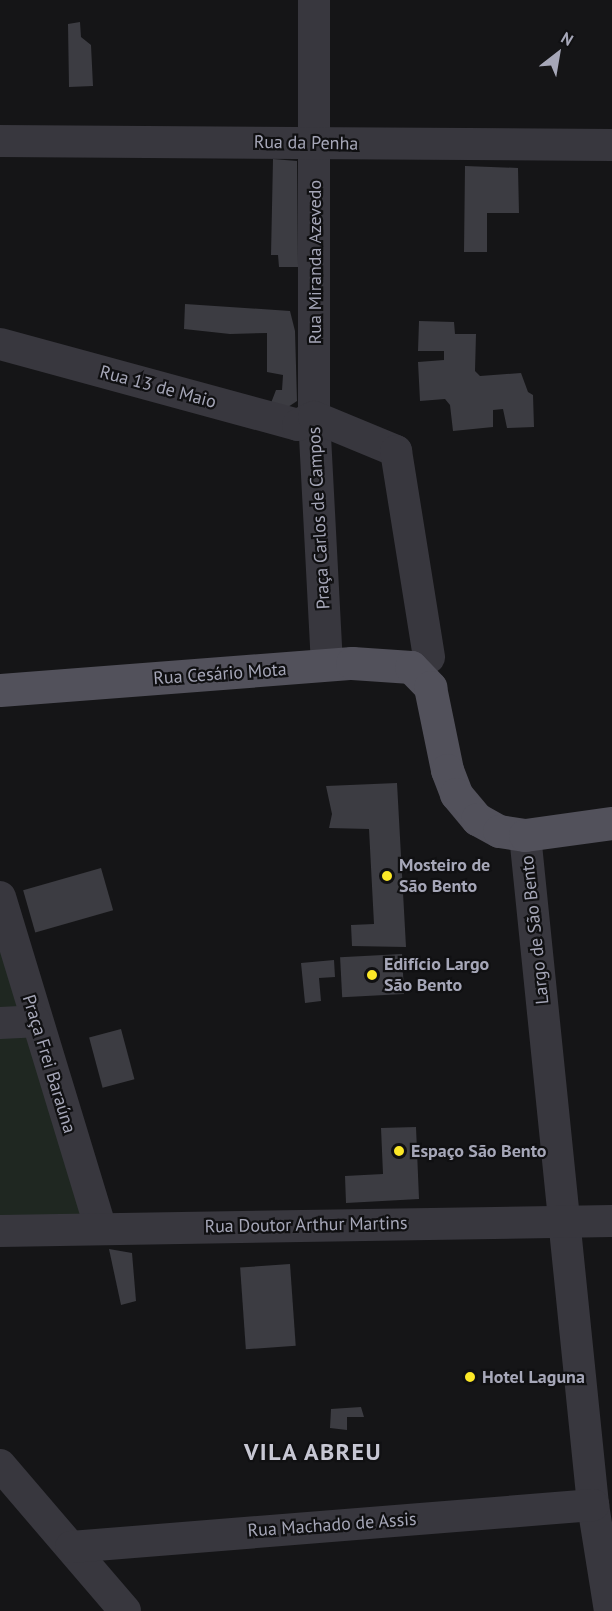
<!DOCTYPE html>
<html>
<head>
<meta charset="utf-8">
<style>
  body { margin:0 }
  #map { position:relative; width:612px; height:1611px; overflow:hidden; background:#151517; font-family:"PT Sans",sans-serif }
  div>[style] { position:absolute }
  .green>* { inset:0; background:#1f2721 }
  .building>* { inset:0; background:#3c3c42; transform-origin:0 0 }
  .minor>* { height:32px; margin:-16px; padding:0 16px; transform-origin:16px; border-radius:16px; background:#38373e }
  .major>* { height:33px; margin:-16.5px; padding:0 16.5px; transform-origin:16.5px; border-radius:16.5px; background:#52515b }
  .dots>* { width:16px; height:16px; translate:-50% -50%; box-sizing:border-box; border:3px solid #101012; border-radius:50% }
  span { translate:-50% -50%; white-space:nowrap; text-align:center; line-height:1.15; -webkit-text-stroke:4.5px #101012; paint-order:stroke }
  .street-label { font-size:18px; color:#a6a7b8 }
  .poi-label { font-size:18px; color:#a6a7b8; font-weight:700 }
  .left { translate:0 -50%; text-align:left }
  .district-label { font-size:24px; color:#c7c7d3; font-weight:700; letter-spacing:1.5px }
  .north { position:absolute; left:528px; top:24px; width:60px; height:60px; -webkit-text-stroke:4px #101012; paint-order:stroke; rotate:31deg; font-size:16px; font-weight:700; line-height:24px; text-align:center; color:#a6a7b8 }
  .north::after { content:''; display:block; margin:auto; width:21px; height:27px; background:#a6a7b8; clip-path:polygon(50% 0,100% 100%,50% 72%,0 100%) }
</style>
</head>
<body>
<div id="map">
  <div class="green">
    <div style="clip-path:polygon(0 928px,23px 1006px,0 1014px)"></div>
    <div style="clip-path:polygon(0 1031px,26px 1032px,84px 1216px,0 1222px)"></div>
  </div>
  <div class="building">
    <div style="clip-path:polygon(80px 22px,81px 37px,91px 45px,93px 86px,69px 87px,68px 24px)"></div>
    <div style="clip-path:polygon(273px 159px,297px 161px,298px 267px,279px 267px,278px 255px,271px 255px)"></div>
    <div style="clip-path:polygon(465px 166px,518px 168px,519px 213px,487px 213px,487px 252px,464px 252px)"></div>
    <div style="clip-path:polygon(185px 304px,290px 311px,295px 331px,297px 401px,288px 407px,271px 403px,276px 390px,282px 390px,283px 375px,267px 372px,267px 333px,230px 334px,184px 329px)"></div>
    <div style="clip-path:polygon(419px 321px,454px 322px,455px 334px,476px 334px,475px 371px,480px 376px,521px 373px,528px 392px,533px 395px,534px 427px,507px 428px,503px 409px,493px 410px,493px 427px,453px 431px,450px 405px,445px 399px,420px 401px,418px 362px,444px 360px,444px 351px,418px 351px)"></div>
    <div style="clip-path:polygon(397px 783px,406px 947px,352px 946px,351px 925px,374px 924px,369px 829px,329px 828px,332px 814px,326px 786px)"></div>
    <div style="left:101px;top:868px;width:44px;height:81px;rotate:74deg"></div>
    <div style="left:402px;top:954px;width:40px;height:62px;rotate:87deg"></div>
    <div style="clip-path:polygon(334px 960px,335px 977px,319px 978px,321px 1001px,305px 1003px,301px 963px)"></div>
    <div style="left:121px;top:1029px;width:52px;height:33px;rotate:75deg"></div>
    <div style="clip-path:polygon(416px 1127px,419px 1199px,346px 1203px,345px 1176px,383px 1174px,381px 1128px)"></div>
    <div style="clip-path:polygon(109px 1249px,132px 1253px,136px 1301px,121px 1305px)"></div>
    <div style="left:290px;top:1264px;width:82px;height:50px;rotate:86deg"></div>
    <div style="clip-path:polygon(361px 1407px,364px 1417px,347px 1417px,347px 1430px,330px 1428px,331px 1409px)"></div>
  </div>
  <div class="minor">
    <div style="left:314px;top:0;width:417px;rotate:90deg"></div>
    <div style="left:314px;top:417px;width:248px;rotate:87deg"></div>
    <div style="left:0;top:141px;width:612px;rotate:0.37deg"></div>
    <div style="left:0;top:344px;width:309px;rotate:15.2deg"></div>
    <div style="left:298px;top:425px;width:18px;rotate:-27deg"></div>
    <div style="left:314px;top:417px;width:89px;rotate:22.5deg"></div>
    <div style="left:396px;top:451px;width:209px;rotate:80.9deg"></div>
    <div style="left:525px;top:835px;width:673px;rotate:84.2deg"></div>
    <div style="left:593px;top:1505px;width:107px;rotate:80.9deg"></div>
    <div style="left:0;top:897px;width:347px;rotate:73.1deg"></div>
    <div style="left:0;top:1023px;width:35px;rotate:-3deg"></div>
    <div style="left:0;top:1231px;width:612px;rotate:-0.94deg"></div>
    <div style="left:0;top:1465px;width:192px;rotate:49.4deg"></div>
    <div style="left:71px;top:1547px;width:524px;rotate:-4.6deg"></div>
  </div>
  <div class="major">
    <div style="left:0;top:690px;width:353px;rotate:-4.4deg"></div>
    <div style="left:352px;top:663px;width:59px;rotate:3.9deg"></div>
    <div style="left:411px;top:667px;width:28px;rotate:46deg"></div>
    <div style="left:430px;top:687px;width:85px;rotate:78.4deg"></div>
    <div style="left:447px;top:770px;width:26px;rotate:69deg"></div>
    <div style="left:456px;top:794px;width:33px;rotate:50deg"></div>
    <div style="left:477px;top:819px;width:25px;rotate:29deg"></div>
    <div style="left:499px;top:831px;width:26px;rotate:9deg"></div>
    <div style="left:525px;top:835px;width:88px;rotate:-7.9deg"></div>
  </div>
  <div class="dots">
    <div style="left:387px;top:876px;background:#fce827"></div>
    <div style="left:372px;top:975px;background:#fce827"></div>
    <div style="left:399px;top:1151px;background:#fce827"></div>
    <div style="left:470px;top:1377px;background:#fce827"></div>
  </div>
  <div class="street-label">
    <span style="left:306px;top:143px;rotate:1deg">Rua da Penha</span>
    <span style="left:315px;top:262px;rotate:-90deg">Rua Miranda Azevedo</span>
    <span style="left:158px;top:387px;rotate:15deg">Rua 13 de Maio</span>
    <span style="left:319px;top:518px;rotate:-93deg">Praça Carlos de Campos</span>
    <span style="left:220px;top:674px;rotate:-4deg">Rua Cesário Mota</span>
    <span style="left:535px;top:930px;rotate:-96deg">Largo de São Bento</span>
    <span style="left:49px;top:1064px;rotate:73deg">Praça Frei Baraúna</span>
    <span style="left:306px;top:1225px;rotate:-1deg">Rua Doutor Arthur Martins</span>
    <span style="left:332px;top:1525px;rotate:-4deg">Rua Machado de Assis</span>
  </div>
  <div class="poi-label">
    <span class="left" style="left:399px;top:876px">Mosteiro de<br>São Bento</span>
    <span class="left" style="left:384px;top:975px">Edifício Largo<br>São Bento</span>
    <span class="left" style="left:411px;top:1151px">Espaço São Bento</span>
    <span class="left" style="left:482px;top:1377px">Hotel Laguna</span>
  </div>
  <div class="district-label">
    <span style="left:313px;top:1452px">VILA ABREU</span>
  </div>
  <div class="north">N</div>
</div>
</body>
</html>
